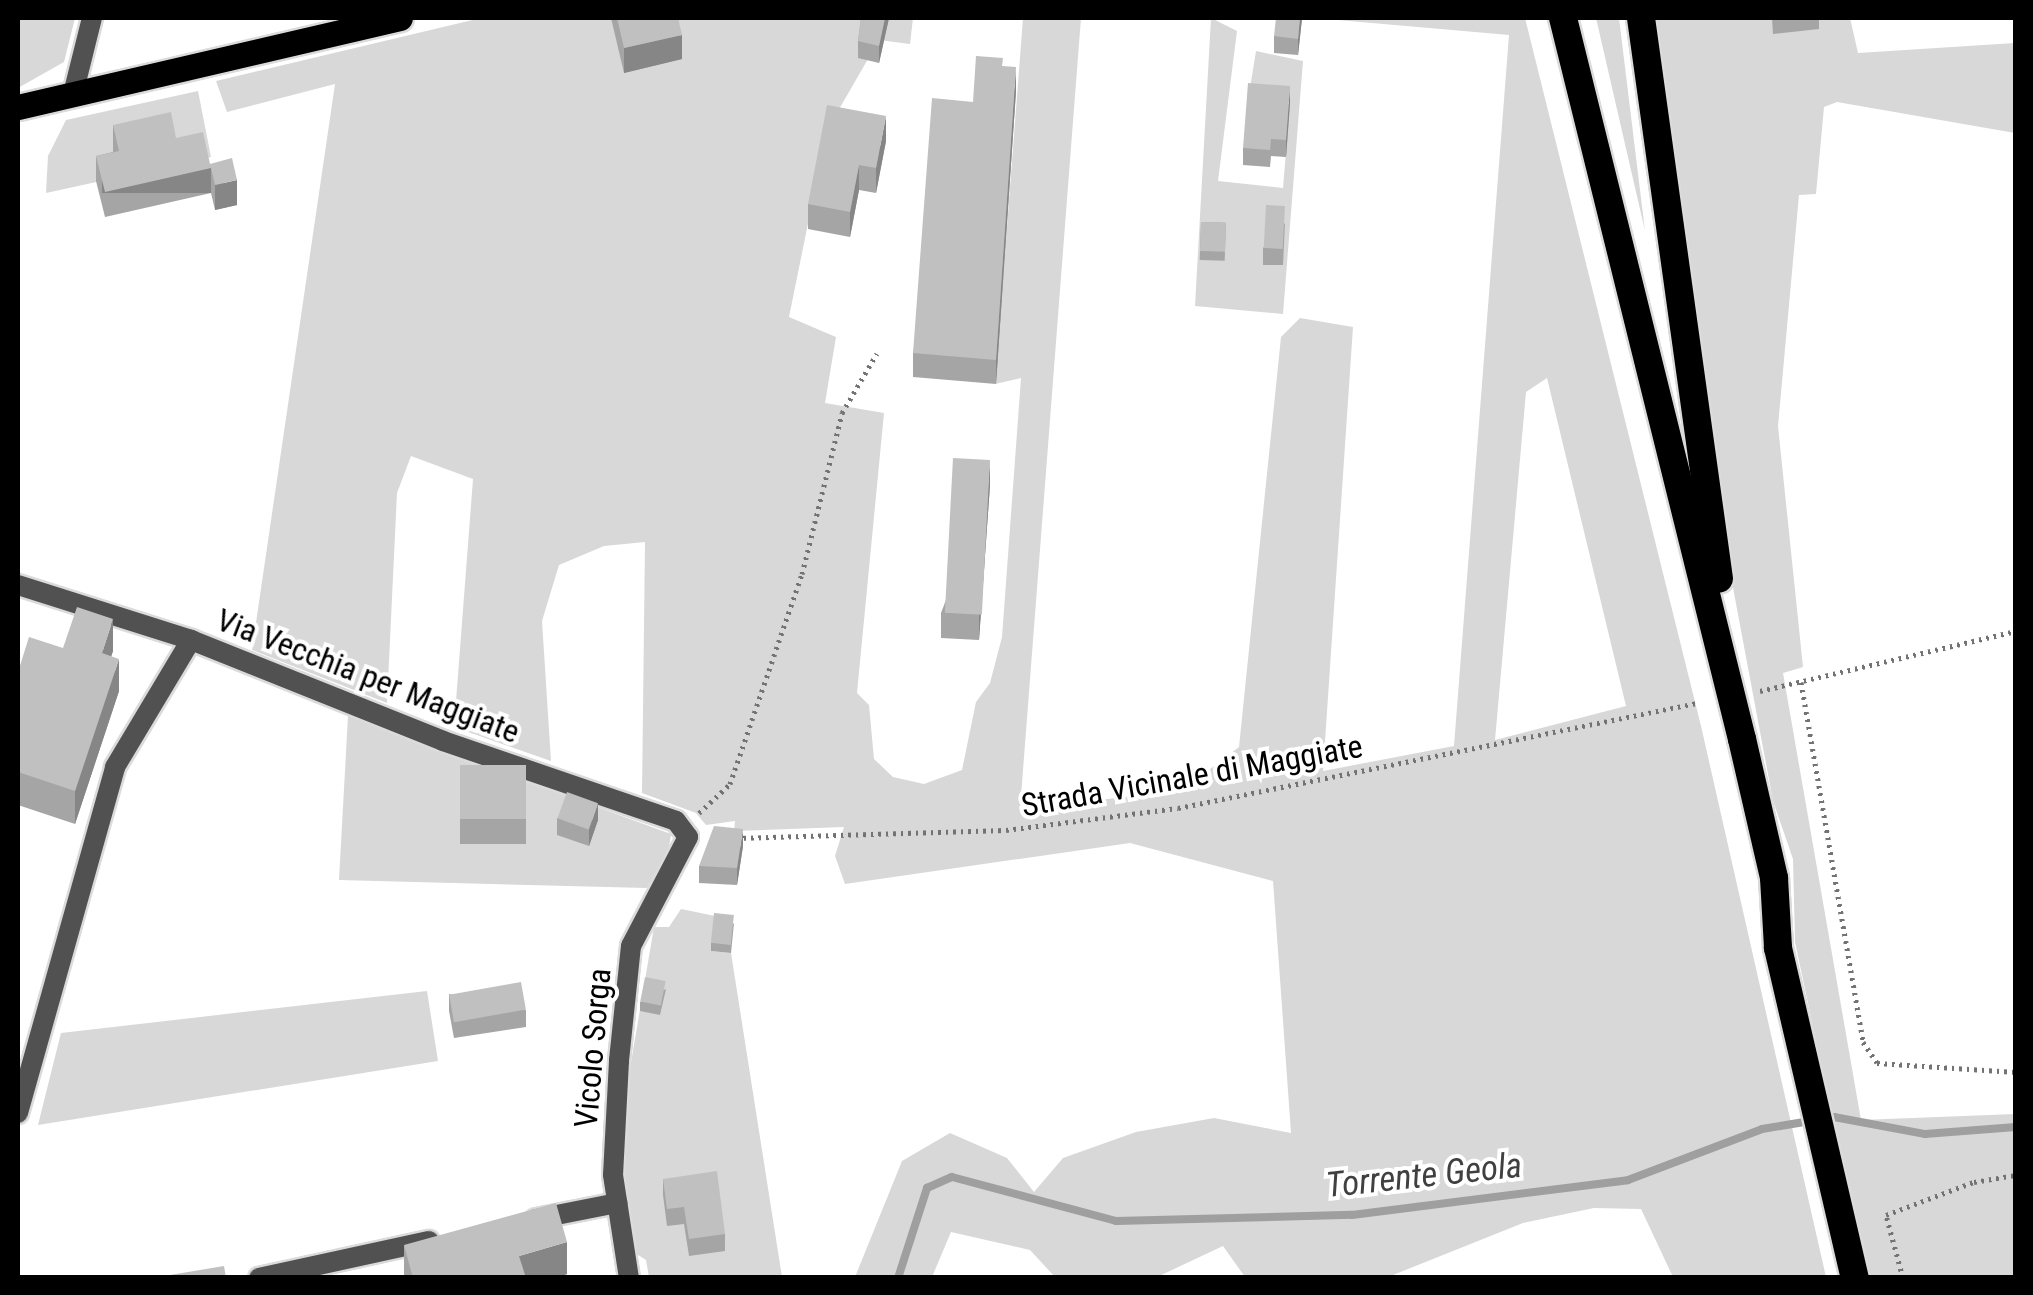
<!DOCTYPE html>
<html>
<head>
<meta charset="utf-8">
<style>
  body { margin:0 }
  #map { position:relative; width:2033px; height:1295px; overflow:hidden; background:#fff; font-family:"Roboto Condensed",sans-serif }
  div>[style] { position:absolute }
  .green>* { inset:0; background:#d8d8d8 }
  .stream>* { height:8px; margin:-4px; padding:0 4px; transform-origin:4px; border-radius:4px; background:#9f9f9f }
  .path>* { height:5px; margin-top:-2.5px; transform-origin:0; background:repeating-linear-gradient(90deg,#737373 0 2.5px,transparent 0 7.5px) }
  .roads { filter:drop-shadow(2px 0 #dbdbdb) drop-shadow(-2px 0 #dbdbdb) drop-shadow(0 2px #dbdbdb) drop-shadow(0 -2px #dbdbdb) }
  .minor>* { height:20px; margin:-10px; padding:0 10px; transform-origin:10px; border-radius:10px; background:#515151 }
  .primary>* { height:25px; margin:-12.5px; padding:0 12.5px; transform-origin:12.5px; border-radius:12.5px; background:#000 }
  .trunk>* { height:28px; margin:-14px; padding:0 14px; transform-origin:14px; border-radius:14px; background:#000 }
  .wall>* { inset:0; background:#a5a5a5; transform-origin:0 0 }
  .shaded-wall>* { inset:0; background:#868686; transform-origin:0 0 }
  .building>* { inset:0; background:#c0c0c0; transform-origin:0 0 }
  span { translate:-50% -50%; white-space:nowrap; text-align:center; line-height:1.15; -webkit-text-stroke:8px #fff; paint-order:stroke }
  .street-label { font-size:32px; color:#000 }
  .water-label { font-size:35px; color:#404040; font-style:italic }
  .frame { position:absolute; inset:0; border:20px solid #000; pointer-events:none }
</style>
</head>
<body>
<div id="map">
  <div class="green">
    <div style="clip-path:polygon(18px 18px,75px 18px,64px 62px,18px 88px)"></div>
    <div style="clip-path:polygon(evenodd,481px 18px,913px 18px,910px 44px,879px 40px,827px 130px,789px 317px,836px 337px,825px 403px,884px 413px,857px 693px,869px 705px,874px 759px,893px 777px,924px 784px,962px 770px,976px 702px,990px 683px,1002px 637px,1021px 378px,995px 384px,1023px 18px,1081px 18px,1020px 809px,1142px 795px,1197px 779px,1239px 747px,1281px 337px,1300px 318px,1353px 327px,1323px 771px,1454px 746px,1509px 35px,1315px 18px,1525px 18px,1701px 726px,1826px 1277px,1673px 1277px,1641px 1209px,1594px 1208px,1523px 1223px,1388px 1277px,1245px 1277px,1223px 1246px,1157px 1277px,1055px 1277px,1030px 1250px,951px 1232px,932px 1277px,855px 1277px,902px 1161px,950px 1133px,1007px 1158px,1034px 1192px,1063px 1158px,1136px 1132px,1214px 1118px,1291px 1133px,1273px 881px,1130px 843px,845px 884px,835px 856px,844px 827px,734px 831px,735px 821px,706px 825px,696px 813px,642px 793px,645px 542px,604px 546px,559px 565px,542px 621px,551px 761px,454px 727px,473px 479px,411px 456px,397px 493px,387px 703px,252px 650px,335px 84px,227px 112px,216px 81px,481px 18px,1547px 378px,1626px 706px,1495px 740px,1526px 392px,1547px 378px)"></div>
    <div style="clip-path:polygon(1211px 18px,1237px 31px,1218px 181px,1283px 188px,1290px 103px,1248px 100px,1256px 51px,1303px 61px,1283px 314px,1195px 306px)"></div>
    <div style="clip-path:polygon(1596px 18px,1619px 18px,1645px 231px)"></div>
    <div style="clip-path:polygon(1653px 18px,1850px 18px,1858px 53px,2015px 43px,2015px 133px,1837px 102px,1824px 107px,1816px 194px,1799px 195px,1778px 426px,1803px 667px,1783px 673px,1861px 1120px,2015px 1114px,2015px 1277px,1866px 1277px,1795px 942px,1793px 859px,1773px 801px,1722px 529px)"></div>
    <div style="clip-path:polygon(198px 91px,211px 157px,46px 193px,48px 156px,66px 120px)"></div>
    <div style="clip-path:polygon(348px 716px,671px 834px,669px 848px,647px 888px,339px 880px)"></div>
    <div style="clip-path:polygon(681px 909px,715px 916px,711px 951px,731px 953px,782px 1277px,649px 1277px,646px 1260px,635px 1253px,624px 1167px,628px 1080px,654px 927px,669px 927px)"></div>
    <div style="clip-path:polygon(427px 991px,438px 1061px,38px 1125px,61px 1033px)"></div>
  </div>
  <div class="stream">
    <div style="left:898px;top:1278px;width:95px;rotate:-72.1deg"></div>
    <div style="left:927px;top:1188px;width:27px;rotate:-24deg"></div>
    <div style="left:952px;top:1177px;width:170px;rotate:15deg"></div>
    <div style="left:1116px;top:1221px;width:236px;rotate:-1.5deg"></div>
    <div style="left:1352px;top:1215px;width:278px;rotate:-7.2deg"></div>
    <div style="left:1628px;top:1180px;width:143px;rotate:-20.8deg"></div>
    <div style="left:1762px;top:1129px;width:73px;rotate:-9.5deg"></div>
    <div style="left:1834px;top:1117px;width:93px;rotate:10.6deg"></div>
    <div style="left:1925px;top:1134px;width:91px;rotate:-4.4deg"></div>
  </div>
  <div class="path">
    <div style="left:1801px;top:682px;width:365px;rotate:80.2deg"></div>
    <div style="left:1863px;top:1042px;width:25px;rotate:56deg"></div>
    <div style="left:1877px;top:1063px;width:139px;rotate:3.7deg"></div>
    <div style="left:1760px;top:691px;width:263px;rotate:-13.2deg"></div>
    <div style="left:699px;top:813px;width:42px;rotate:-43.1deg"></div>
    <div style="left:730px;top:784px;width:222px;rotate:-71.1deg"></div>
    <div style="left:802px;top:574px;width:166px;rotate:-76deg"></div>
    <div style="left:842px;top:413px;width:69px;rotate:-59.7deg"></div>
    <div style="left:736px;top:838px;width:270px;rotate:-1.7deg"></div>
    <div style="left:1006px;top:830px;width:173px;rotate:-7.3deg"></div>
    <div style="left:1178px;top:808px;width:530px;rotate:-11.44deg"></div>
    <div style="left:1903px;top:1278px;width:65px;rotate:-105.1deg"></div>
    <div style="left:1886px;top:1215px;width:94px;rotate:-20.6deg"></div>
    <div style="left:1974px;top:1182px;width:43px;rotate:-9.5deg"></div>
  </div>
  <div class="roads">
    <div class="minor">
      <div style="left:73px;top:94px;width:78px;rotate:-76deg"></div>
      <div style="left:18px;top:585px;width:182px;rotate:17.6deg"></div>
      <div style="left:191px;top:640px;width:271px;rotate:21.8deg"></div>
      <div style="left:443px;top:741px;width:246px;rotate:18.9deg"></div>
      <div style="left:676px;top:821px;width:20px;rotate:53deg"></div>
      <div style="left:688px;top:837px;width:123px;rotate:117.6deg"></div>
      <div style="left:631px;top:946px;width:116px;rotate:96deg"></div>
      <div style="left:619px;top:1061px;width:114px;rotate:93deg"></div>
      <div style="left:613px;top:1175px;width:104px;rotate:81.2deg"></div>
      <div style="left:18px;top:1113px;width:359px;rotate:-74.3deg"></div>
      <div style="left:115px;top:767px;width:148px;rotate:-59.1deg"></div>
      <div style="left:536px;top:1219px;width:83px;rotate:-11.2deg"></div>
      <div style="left:259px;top:1278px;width:174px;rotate:-12.3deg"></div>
    </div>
    <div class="primary">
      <div style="left:18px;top:107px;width:392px;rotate:-13.1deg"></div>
    </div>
    <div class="trunk">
      <div style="left:1563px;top:18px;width:743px;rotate:76.06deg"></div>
      <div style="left:1742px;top:739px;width:143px;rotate:77deg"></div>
      <div style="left:1774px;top:878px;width:70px;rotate:86.7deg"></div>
      <div style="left:1778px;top:948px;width:339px;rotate:76.9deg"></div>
      <div style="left:1641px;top:18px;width:566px;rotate:82.08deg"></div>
    </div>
  </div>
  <div class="wall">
    <div style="clip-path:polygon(611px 18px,678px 18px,682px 59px,624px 73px)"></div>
    <div style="clip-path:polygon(861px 18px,889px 18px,879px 63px,858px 58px,858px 41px)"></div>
    <div style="clip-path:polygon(1302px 18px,1298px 55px,1274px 53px,1274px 36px)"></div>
    <div style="clip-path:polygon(1772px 18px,1819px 18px,1819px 29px,1773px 34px)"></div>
    <div style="clip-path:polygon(1003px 66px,1016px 91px,996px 384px,913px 377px,913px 353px,973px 102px)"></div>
    <div style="clip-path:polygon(1290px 103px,1286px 157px,1271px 156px,1270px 167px,1243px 165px,1243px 148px)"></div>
    <div style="clip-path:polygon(113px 125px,176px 138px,210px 164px,237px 205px,215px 210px,211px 193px,105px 217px,96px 181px,96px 156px,113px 152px)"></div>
    <div style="clip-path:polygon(886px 141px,876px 193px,859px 190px,850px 237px,808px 229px,808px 204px)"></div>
    <div style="left:1201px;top:222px;width:25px;height:38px;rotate:2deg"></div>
    <div style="clip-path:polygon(1285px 223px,1283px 265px,1263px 265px,1263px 248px)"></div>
    <div style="clip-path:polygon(990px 485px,979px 640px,941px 638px,941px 613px)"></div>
    <div style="clip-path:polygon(63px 648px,113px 651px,111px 656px,119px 691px,75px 824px,18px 805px,18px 672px)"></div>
    <div style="left:526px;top:765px;width:79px;height:66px;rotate:90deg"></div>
    <div style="clip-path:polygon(557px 818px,598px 820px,589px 846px,557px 835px)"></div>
    <div style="clip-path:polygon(743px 846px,737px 885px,699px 883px,699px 866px)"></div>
    <div style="clip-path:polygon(734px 923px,731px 953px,711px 951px,711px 943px)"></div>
    <div style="clip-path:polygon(666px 989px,660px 1015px,640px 1011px,640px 1002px)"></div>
    <div style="clip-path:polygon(449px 994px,526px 1010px,526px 1027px,454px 1038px,449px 1011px)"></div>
    <div style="clip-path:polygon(663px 1179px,725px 1234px,725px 1251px,689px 1256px,684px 1224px,667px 1226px,663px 1195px)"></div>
    <div style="clip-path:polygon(404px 1245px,567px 1274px,556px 1278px,404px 1278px)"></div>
  </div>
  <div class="shaded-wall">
    <div style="clip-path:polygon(885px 18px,889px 18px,879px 63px,879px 46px)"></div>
    <div style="clip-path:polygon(1300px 18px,1302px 19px,1298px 55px,1298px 39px)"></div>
    <div style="clip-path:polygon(682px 35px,682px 59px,624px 73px,624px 48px)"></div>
    <div style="clip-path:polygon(1016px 67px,1016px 91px,996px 384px,996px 360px)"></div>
    <div style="clip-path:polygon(1290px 86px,1290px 103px,1286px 157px,1286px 140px)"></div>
    <div style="clip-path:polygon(886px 116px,886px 141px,876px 193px,876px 168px)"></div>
    <div style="clip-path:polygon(859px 165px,859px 190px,850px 237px,850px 212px)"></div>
    <div style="left:211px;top:168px;width:25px;height:109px;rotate:90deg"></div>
    <div style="clip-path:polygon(237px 180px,237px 205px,215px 210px,215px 185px)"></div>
    <div style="clip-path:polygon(990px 460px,990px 485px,979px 640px,979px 615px)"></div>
    <div style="clip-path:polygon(113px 619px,113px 651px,102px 685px,102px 653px)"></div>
    <div style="clip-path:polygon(119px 659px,119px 691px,75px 824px,75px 791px)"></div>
    <div style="clip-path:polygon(598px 803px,598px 820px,589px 846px,589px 830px)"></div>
    <div style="clip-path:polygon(743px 829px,743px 846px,737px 885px,737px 868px)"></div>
    <div style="clip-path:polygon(567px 1242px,567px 1274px,556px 1278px,519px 1278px,519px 1256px)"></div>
  </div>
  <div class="building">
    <div style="clip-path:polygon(617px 18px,678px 18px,682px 35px,624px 48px)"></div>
    <div style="clip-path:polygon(861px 18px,885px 18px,879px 46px,858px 41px)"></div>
    <div style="clip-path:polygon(1276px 18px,1300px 18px,1298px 39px,1274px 36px)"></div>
    <div style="clip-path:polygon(976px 56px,1003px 58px,1002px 66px,1016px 67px,996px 360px,913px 353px,932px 98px,973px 102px)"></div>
    <div style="clip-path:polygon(1248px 83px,1290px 86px,1286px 140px,1271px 139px,1270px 150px,1243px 148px)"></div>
    <div style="clip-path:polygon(827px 105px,886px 116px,876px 168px,859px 165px,850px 212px,808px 204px)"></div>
    <div style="clip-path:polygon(171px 112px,176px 138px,203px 132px,210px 164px,232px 158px,237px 180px,215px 185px,211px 168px,105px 192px,96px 156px,119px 151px,113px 125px)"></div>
    <div style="left:1266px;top:205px;width:19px;height:43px;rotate:3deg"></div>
    <div style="left:1201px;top:222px;width:25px;height:29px;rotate:2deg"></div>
    <div style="left:953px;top:458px;width:37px;height:155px;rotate:3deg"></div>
    <div style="clip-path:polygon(77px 607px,113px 619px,102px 653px,119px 659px,75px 791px,18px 772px,18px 672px,29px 637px,63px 648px)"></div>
    <div style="left:526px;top:765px;width:54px;height:66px;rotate:90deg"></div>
    <div style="left:567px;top:792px;width:33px;height:28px;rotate:20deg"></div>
    <div style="clip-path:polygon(714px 826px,743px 829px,737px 868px,699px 866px)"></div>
    <div style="left:714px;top:913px;width:20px;height:30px;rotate:6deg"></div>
    <div style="left:645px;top:977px;width:21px;height:25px;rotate:11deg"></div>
    <div style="left:521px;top:982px;width:28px;height:73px;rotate:80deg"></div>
    <div style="clip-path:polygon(717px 1171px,725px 1234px,689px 1239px,684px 1207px,667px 1209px,663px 1179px)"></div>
    <div style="clip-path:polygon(556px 1203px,567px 1242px,519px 1256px,526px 1278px,413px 1278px,404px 1245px)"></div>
    <div style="clip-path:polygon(224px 1266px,226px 1278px,152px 1278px)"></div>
  </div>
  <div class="street-label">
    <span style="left:368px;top:676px;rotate:21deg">Via Vecchia per Maggiate</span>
    <span style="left:1192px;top:776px;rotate:-10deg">Strada Vicinale di Maggiate</span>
    <span style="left:593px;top:1048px;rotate:-85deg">Vicolo Sorga</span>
  </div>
  <div class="water-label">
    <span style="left:1424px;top:1176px;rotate:-6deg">Torrente Geola</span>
  </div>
  <div class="frame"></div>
</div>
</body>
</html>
